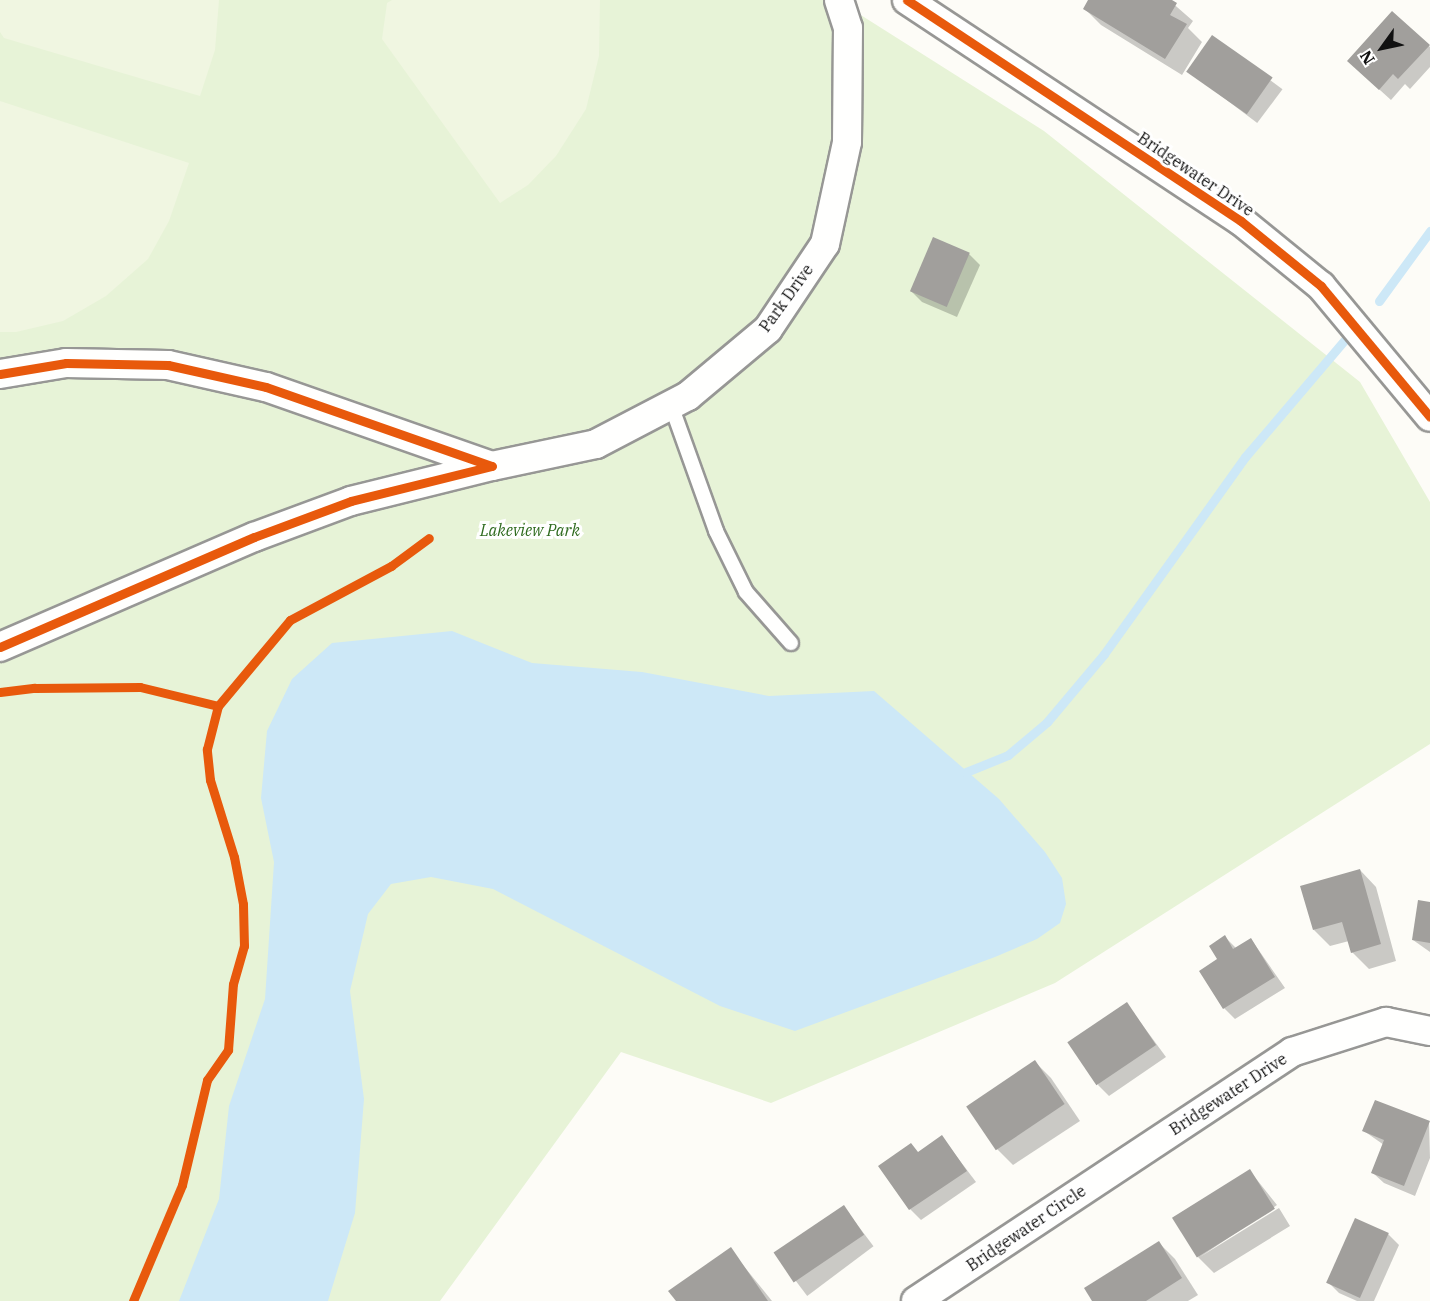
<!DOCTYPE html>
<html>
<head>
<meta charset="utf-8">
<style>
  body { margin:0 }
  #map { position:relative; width:1430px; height:1301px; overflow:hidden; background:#fdfcf7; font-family:"IBM Plex Serif",serif }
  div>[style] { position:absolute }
  .green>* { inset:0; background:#e7f3d7 }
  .pitch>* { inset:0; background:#f0f6e1 }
  .water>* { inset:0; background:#cde8f7 }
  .shadow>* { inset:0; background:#0003; transform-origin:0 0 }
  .stream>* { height:9px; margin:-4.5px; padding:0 4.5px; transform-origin:4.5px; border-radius:4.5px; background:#cde8f7 }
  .building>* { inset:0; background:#a19f9c; transform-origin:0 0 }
  .roads { filter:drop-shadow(2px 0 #979795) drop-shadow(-2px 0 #979795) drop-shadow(0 2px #979795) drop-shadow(0 -2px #979795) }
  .service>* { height:14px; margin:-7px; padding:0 7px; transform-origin:7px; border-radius:7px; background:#fffffe }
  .minor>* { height:28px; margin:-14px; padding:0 14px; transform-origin:14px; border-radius:14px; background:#fffffe }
  .cycleway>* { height:9px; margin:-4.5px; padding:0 4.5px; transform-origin:4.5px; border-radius:4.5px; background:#e8590c }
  span { translate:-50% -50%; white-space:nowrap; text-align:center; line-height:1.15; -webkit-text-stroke:6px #fff; paint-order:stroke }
  .street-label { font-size:16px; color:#111 }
  .park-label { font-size:16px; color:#2f6b1f; font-style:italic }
  .north { position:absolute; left:1352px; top:18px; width:60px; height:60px; -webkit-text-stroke:4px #fff; paint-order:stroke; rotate:237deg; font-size:16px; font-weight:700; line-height:24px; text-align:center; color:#111 }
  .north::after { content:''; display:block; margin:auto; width:21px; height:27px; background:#111; clip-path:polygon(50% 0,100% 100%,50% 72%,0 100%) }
</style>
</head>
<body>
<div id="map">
  <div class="green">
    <div style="clip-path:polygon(0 0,837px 0,1044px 131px,1360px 382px,1430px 502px,1430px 744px,1055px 983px,771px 1103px,621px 1052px,440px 1301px,0 1301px)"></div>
  </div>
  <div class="pitch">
    <div style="clip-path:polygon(0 0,219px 0,215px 50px,200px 96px,4px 38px,0 32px)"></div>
    <div style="clip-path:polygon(392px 0,600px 0,599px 56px,586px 109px,556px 156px,528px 185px,500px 203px,382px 39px,387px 3px)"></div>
    <div style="clip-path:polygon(0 101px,189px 163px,169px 221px,148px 259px,106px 296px,63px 321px,16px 332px,0 332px)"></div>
  </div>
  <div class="water">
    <div style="clip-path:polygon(452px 631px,532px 663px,642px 672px,769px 696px,874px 691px,999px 799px,1045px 852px,1062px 878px,1066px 904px,1060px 923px,1037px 939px,995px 957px,795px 1031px,720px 1006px,493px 889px,431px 877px,391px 884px,368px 914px,350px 991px,364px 1099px,355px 1213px,328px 1301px,179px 1301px,219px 1199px,229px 1106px,265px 999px,274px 862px,261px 798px,267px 731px,292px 679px,332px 643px)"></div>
  </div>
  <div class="shadow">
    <div style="clip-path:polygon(1090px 0,1169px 0,1193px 21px,1188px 28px,1202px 42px,1182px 75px,1101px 25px,1084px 8px)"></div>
    <div style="clip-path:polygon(1392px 13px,1430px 47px,1430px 67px,1410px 89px,1405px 84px,1391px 100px,1360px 72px)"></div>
    <div style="left:1213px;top:37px;width:87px;height:42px;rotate:37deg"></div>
    <div style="clip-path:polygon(969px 254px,980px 265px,957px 317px,922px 302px,911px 291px)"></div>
    <div style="clip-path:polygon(1360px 870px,1376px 887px,1396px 961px,1369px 969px,1352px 952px,1349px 941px,1330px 946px,1314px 930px)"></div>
    <div style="clip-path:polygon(1430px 903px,1430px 952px,1413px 940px)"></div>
    <div style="clip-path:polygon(1225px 937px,1236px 948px,1251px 939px,1285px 988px,1235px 1019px,1224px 1008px,1220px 960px)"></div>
    <div style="clip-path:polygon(1127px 1004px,1166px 1057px,1109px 1096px,1098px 1085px)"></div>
    <div style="clip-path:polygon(1035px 1062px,1051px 1078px,1080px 1121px,1013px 1165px,997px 1149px)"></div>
    <div style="clip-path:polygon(1429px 1122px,1430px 1158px,1415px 1196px,1384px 1183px,1373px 1173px,1384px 1145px,1364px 1131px)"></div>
    <div style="clip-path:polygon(942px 1137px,976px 1182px,921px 1220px,910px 1209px,919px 1153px)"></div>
    <div style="clip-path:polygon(1250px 1171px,1277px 1205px,1200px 1257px,1279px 1208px,1290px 1226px,1214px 1273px,1198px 1257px)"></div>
    <div style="left:844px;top:1207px;width:49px;height:83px;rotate:53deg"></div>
    <div style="clip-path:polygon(1388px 1234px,1399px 1245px,1374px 1301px,1357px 1301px,1339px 1293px,1328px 1282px)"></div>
    <div style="clip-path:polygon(1159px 1243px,1175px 1259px,1198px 1295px,1188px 1301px,1094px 1301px)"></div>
    <div style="clip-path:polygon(730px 1249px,772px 1301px,678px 1301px)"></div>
  </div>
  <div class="stream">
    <div style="left:1379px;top:301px;width:87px;rotate:-53.9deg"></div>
    <div style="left:966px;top:772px;width:45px;rotate:-22deg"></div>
    <div style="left:1008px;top:755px;width:51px;rotate:-40.2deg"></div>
    <div style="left:1047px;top:722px;width:89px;rotate:-50deg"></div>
    <div style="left:1104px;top:654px;width:242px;rotate:-54.4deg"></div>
    <div style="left:1245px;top:457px;width:159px;rotate:-49.6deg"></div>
  </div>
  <div class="building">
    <div style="clip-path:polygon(1088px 0,1172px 0,1177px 3px,1170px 15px,1187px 24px,1165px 59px,1083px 9px)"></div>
    <div style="clip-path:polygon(1392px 11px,1430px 45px,1398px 79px,1393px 74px,1379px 90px,1347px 61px)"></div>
    <div style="left:1212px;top:35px;width:74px;height:45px;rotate:35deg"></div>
    <div style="left:933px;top:237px;width:40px;height:59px;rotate:23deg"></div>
    <div style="clip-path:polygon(1360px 869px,1381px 944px,1351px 953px,1342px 922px,1313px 930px,1300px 886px)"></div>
    <div style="clip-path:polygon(1418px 900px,1430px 902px,1430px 943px,1412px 940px)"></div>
    <div style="clip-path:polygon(1225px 935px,1233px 949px,1251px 938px,1275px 977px,1223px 1009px,1199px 971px,1217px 959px,1209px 946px)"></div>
    <div style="left:1127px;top:1002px;width:52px;height:72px;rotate:56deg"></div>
    <div style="left:1035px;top:1060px;width:53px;height:83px;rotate:56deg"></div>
    <div style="clip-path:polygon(1375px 1100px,1430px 1121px,1404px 1186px,1371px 1173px,1384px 1140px,1362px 1131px)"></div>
    <div style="clip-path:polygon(942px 1135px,967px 1171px,909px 1210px,878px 1166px,911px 1143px,918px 1152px)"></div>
    <div style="left:1250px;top:1169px;width:47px;height:92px;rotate:58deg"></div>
    <div style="left:844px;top:1205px;width:36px;height:85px;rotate:56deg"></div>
    <div style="left:1355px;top:1218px;width:37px;height:71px;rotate:24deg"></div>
    <div style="clip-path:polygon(1159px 1241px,1182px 1278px,1146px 1301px,1092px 1301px,1084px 1288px)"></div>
    <div style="clip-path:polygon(731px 1247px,768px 1301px,676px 1301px,668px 1291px)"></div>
  </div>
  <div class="roads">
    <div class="service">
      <div style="left:671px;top:405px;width:134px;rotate:70.3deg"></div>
      <div style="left:716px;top:531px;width:68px;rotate:63.8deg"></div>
      <div style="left:746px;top:592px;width:68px;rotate:48.6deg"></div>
    </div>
    <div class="minor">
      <div style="left:907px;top:0;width:400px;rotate:33.5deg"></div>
      <div style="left:1241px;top:221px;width:103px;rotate:39.1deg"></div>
      <div style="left:1321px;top:286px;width:170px;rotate:50.2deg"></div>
      <div style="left:0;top:374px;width:67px;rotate:-9.5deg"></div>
      <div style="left:66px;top:363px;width:102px;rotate:1.1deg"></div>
      <div style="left:168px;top:365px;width:100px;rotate:12.7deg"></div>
      <div style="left:266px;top:387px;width:239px;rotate:19.3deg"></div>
      <div style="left:492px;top:466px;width:145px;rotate:166.1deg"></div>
      <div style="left:351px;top:501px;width:103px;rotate:159.6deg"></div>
      <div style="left:254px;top:537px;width:277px;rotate:156.6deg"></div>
      <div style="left:492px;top:466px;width:106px;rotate:-11.9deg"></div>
      <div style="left:596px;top:444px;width:104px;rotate:-27.6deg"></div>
      <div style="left:688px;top:396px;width:104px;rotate:-39.9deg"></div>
      <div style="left:768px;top:329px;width:102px;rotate:-56.2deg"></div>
      <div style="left:825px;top:244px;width:104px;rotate:-77.8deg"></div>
      <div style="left:847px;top:142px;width:114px;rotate:-89.5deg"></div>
      <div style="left:848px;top:28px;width:29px;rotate:-108deg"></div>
      <div style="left:916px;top:1301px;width:451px;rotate:-33.5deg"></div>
      <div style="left:1292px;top:1052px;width:99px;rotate:-17.7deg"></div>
      <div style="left:1386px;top:1022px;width:45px;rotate:11.6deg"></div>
    </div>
  </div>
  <div class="cycleway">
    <div style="left:907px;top:0;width:400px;rotate:33.5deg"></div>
    <div style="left:1241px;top:221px;width:103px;rotate:39.1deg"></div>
    <div style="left:1321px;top:286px;width:170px;rotate:50.2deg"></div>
    <div style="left:0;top:374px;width:67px;rotate:-9.5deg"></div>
    <div style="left:66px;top:363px;width:102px;rotate:1.1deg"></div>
    <div style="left:168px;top:365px;width:100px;rotate:12.7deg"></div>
    <div style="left:266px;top:387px;width:239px;rotate:19.3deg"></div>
    <div style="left:492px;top:466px;width:145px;rotate:166.1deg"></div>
    <div style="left:351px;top:501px;width:103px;rotate:159.6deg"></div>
    <div style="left:254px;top:537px;width:277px;rotate:156.6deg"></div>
    <div style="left:0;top:692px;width:35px;rotate:-7deg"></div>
    <div style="left:35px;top:688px;width:105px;rotate:-0.5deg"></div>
    <div style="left:140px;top:687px;width:80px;rotate:13.7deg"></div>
    <div style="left:133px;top:1301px;width:126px;rotate:-67.1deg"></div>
    <div style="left:182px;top:1185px;width:108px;rotate:-76.6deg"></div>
    <div style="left:207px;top:1080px;width:37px;rotate:-55deg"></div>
    <div style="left:228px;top:1050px;width:66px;rotate:-85.7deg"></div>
    <div style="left:233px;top:984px;width:40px;rotate:-74deg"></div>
    <div style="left:244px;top:946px;width:42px;rotate:-91.4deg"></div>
    <div style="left:243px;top:904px;width:48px;rotate:-100.8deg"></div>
    <div style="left:234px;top:857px;width:81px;rotate:-107.3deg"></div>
    <div style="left:210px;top:780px;width:31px;rotate:-96deg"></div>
    <div style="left:207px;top:749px;width:44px;rotate:-75.7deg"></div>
    <div style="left:218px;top:706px;width:112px;rotate:-50.1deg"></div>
    <div style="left:290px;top:620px;width:115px;rotate:-28.1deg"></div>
    <div style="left:391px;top:566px;width:47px;rotate:-36.4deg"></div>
  </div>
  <div class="street-label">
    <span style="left:1196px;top:174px;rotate:34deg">Bridgewater Drive</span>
    <span style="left:786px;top:298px;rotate:-54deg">Park Drive</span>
    <span style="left:1228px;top:1094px;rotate:-33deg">Bridgewater Drive</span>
    <span style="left:1026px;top:1228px;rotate:-34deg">Bridgewater Circle</span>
  </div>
  <div class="park-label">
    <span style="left:530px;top:530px">Lakeview Park</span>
  </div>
  <div class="north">N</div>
</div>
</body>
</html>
